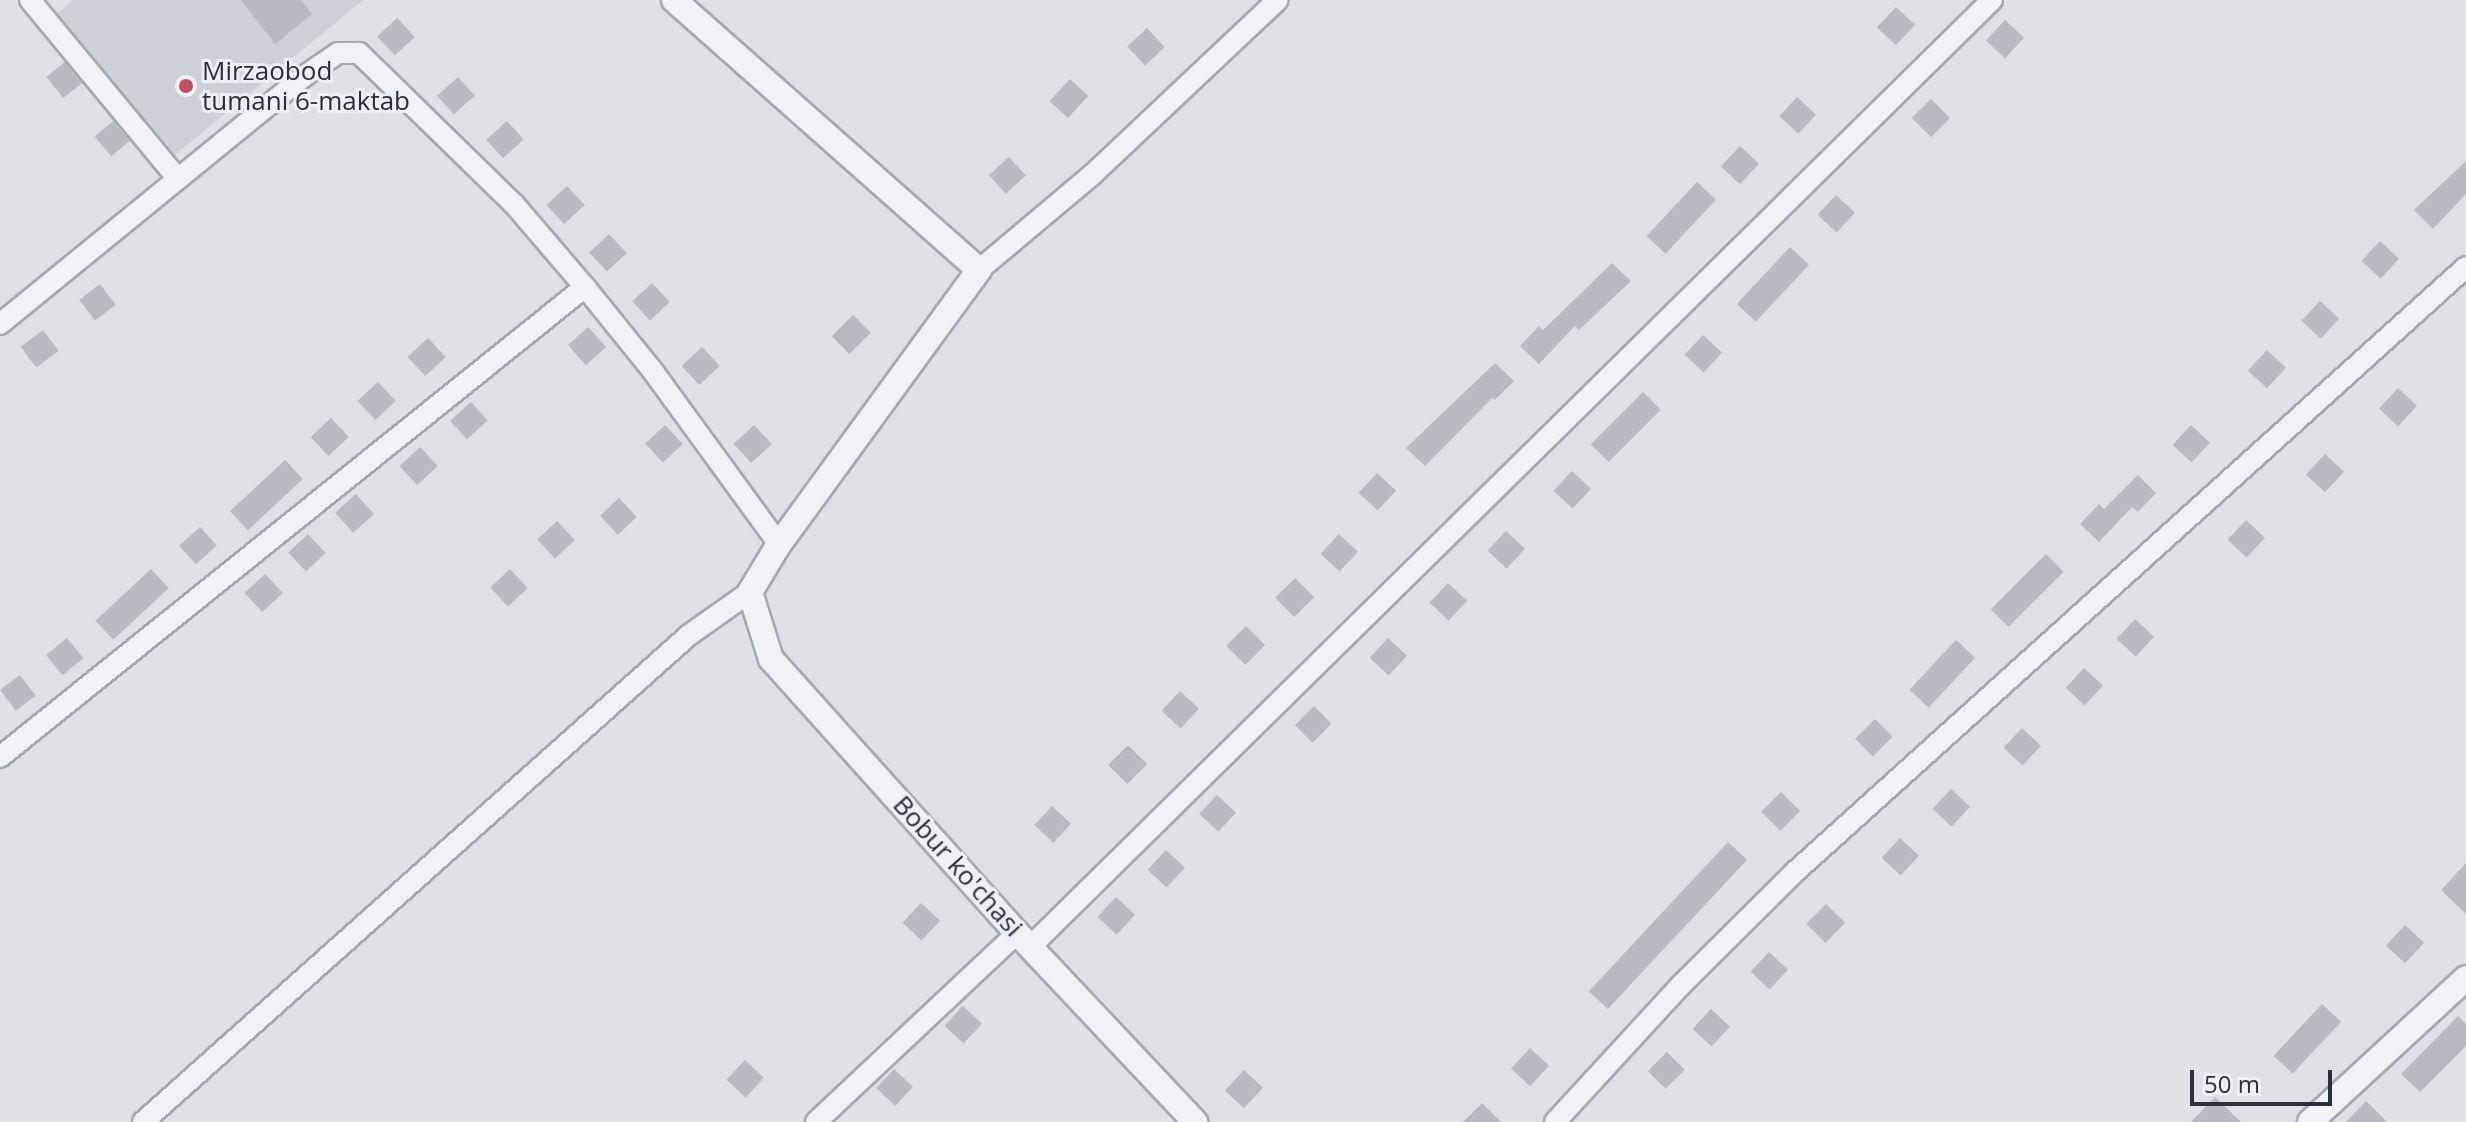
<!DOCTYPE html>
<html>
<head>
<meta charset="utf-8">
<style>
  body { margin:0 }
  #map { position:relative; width:2466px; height:1122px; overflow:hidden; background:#dee1e6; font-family:"Open Sans",sans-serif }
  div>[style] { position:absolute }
  .built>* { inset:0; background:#ccd1d7 }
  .building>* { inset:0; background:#b6bbc2; transform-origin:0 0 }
  .roads { filter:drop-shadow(2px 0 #a4a8af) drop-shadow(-2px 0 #a4a8af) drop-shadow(0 2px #a4a8af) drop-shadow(0 -2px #a4a8af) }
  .minor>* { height:20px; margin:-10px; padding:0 10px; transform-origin:10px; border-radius:10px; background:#f0f2f5 }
  .tertiary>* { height:24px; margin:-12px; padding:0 12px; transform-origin:12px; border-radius:12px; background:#f0f2f5 }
  .dots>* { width:22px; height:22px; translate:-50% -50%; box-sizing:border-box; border:4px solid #edf0f4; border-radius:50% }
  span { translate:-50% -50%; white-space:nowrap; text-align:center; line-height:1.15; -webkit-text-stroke:6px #edf0f4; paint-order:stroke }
  .poi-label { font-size:26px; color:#29303b }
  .left { translate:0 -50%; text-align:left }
  .street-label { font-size:26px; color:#29303b }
  .scale { position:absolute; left:2190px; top:1070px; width:142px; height:36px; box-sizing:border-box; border:4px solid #29303b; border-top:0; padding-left:10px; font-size:24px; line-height:28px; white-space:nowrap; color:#29303b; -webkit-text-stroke:6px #edf0f4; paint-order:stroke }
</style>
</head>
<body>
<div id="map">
  <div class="built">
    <div style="clip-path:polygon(73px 0,363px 0,170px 159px,58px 13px)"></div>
  </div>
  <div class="building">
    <div style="clip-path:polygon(241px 0,301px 0,312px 14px,275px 44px)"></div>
    <div style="left:1896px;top:7px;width:26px;height:28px;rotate:43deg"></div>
    <div style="left:397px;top:18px;width:26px;height:27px;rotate:47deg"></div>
    <div style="left:2005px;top:20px;width:26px;height:28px;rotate:43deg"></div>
    <div style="left:1147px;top:28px;width:26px;height:27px;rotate:47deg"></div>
    <div style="left:65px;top:62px;width:27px;height:24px;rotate:51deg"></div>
    <div style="left:458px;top:77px;width:25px;height:28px;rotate:48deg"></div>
    <div style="left:1070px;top:79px;width:25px;height:30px;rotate:43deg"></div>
    <div style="left:1797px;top:97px;width:26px;height:26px;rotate:43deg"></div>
    <div style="left:1931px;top:99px;width:27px;height:27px;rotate:45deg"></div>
    <div style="left:113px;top:121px;width:26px;height:24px;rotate:50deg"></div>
    <div style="left:507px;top:121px;width:25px;height:28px;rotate:48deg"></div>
    <div style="left:1740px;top:146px;width:26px;height:28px;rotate:43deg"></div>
    <div style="left:1009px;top:157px;width:25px;height:27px;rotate:48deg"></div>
    <div style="clip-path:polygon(2466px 161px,2466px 194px,2433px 229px,2414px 210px)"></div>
    <div style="left:1697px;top:182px;width:26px;height:74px;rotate:43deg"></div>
    <div style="left:567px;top:186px;width:26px;height:28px;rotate:47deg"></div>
    <div style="left:1836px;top:195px;width:26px;height:27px;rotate:43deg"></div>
    <div style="left:609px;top:234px;width:26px;height:27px;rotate:47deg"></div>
    <div style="left:2380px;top:241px;width:26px;height:27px;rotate:43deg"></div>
    <div style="left:1790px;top:247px;width:26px;height:78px;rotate:43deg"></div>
    <div style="clip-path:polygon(1612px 263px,1631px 281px,1579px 330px,1575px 326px,1539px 364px,1520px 346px,1539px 326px,1543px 330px)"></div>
    <div style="left:652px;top:283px;width:26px;height:27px;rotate:47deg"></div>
    <div style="left:100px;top:284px;width:26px;height:26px;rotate:53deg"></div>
    <div style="left:2320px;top:301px;width:26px;height:27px;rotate:43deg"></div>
    <div style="left:853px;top:315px;width:25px;height:30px;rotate:45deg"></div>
    <div style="left:588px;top:327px;width:27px;height:27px;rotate:48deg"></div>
    <div style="left:43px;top:330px;width:26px;height:28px;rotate:53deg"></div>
    <div style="left:1703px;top:335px;width:26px;height:27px;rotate:43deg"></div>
    <div style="left:428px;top:338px;width:26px;height:28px;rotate:47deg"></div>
    <div style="left:702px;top:347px;width:26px;height:28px;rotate:47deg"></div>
    <div style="left:2267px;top:350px;width:26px;height:28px;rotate:43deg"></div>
    <div style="clip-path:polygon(1495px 363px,1514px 381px,1495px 400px,1492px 398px,1425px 466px,1406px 448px)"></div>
    <div style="left:378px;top:382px;width:26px;height:28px;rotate:47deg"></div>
    <div style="left:2398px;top:388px;width:26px;height:28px;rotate:43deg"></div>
    <div style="left:1643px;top:392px;width:25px;height:74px;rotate:45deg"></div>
    <div style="left:471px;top:402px;width:25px;height:28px;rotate:48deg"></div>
    <div style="left:331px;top:418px;width:26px;height:28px;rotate:47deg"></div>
    <div style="left:665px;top:425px;width:26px;height:27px;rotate:47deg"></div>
    <div style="left:754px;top:425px;width:26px;height:28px;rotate:47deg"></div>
    <div style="left:2191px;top:425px;width:26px;height:27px;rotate:43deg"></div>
    <div style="left:420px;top:447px;width:26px;height:28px;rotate:47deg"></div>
    <div style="left:2325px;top:454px;width:26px;height:28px;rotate:43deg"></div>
    <div style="left:285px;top:460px;width:26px;height:75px;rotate:47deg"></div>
    <div style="left:1572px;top:471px;width:26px;height:27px;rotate:43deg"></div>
    <div style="left:1377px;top:473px;width:26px;height:27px;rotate:43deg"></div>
    <div style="clip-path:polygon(2138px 475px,2156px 493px,2138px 512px,2132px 507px,2099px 542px,2080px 524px,2099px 504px,2104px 509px)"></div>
    <div style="left:356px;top:494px;width:27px;height:28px;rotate:48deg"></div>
    <div style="left:619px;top:498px;width:26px;height:26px;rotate:47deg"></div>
    <div style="left:2246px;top:520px;width:26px;height:27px;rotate:43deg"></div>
    <div style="left:557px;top:521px;width:26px;height:27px;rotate:47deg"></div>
    <div style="left:200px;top:527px;width:25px;height:28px;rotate:48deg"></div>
    <div style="left:1506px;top:531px;width:26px;height:27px;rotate:43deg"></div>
    <div style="left:308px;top:534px;width:26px;height:27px;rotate:47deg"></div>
    <div style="left:1339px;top:534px;width:26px;height:27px;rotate:43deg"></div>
    <div style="left:2046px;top:554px;width:25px;height:78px;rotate:45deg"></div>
    <div style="left:151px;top:569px;width:26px;height:76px;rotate:47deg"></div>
    <div style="left:510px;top:569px;width:26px;height:27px;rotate:47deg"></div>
    <div style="left:265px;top:574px;width:26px;height:28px;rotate:47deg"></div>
    <div style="left:1295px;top:578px;width:27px;height:28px;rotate:45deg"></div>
    <div style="left:1448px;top:583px;width:26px;height:27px;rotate:43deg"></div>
    <div style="left:2135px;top:619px;width:26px;height:27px;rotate:43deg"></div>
    <div style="left:1246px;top:626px;width:27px;height:28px;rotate:45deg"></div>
    <div style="left:67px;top:638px;width:26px;height:27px;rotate:51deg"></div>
    <div style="left:1388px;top:638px;width:26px;height:27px;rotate:43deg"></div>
    <div style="left:1956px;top:640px;width:26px;height:68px;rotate:43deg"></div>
    <div style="left:2084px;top:668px;width:26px;height:27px;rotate:43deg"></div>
    <div style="left:20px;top:675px;width:26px;height:25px;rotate:53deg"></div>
    <div style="left:1180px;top:691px;width:26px;height:27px;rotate:43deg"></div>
    <div style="left:1314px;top:706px;width:25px;height:27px;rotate:45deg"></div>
    <div style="left:1875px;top:719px;width:25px;height:28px;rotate:45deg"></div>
    <div style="left:2022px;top:728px;width:26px;height:27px;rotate:43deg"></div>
    <div style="left:1128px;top:745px;width:27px;height:28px;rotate:45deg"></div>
    <div style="left:1951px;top:789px;width:26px;height:27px;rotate:43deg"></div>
    <div style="left:1781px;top:792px;width:27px;height:28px;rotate:45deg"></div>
    <div style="left:1217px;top:795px;width:26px;height:26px;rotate:43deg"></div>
    <div style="left:1052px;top:806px;width:26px;height:26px;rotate:43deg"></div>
    <div style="left:1900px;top:838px;width:26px;height:27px;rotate:43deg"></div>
    <div style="left:1728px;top:842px;width:26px;height:204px;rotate:43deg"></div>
    <div style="left:1166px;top:850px;width:26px;height:27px;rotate:43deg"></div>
    <div style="clip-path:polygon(2466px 863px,2466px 914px,2441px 890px)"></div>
    <div style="left:1116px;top:897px;width:26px;height:27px;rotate:43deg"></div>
    <div style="left:921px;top:903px;width:26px;height:27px;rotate:43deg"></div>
    <div style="left:1826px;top:904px;width:27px;height:28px;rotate:45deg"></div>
    <div style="left:2405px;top:925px;width:26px;height:28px;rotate:43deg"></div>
    <div style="left:1769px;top:952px;width:26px;height:27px;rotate:43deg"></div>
    <div style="left:2322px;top:1004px;width:26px;height:71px;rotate:43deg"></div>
    <div style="left:963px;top:1006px;width:26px;height:27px;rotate:43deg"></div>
    <div style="left:1711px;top:1009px;width:26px;height:27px;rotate:43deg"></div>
    <div style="clip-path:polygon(2458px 1016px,2466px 1024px,2466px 1046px,2420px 1092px,2401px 1074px)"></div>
    <div style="left:1530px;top:1048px;width:26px;height:28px;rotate:43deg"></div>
    <div style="left:1667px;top:1052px;width:25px;height:27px;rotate:45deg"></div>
    <div style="left:745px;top:1060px;width:26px;height:27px;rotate:43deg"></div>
    <div style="left:894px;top:1069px;width:26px;height:26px;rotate:43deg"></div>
    <div style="left:1244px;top:1070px;width:26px;height:28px;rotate:43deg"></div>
    <div style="clip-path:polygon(2215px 1097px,2241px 1122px,2191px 1122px)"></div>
    <div style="clip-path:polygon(2366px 1101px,2387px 1122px,2346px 1122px)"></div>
    <div style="clip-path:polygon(1482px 1103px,1501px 1122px,1463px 1122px)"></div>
  </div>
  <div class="roads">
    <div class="minor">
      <div style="left:30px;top:0;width:232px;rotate:50.4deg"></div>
      <div style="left:979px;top:270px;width:148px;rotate:-40.1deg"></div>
      <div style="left:1092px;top:175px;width:255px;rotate:-43.3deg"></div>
      <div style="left:0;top:324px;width:391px;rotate:-39.2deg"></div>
      <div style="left:303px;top:77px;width:42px;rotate:-34.4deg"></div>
      <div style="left:338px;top:53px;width:21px"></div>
      <div style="left:359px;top:53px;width:216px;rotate:44.3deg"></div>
      <div style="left:514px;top:204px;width:109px;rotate:49.5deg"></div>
      <div style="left:585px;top:287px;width:107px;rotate:51.1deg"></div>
      <div style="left:652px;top:370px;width:215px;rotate:53.9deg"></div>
      <div style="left:0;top:757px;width:750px;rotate:-38.78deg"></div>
      <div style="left:1030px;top:947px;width:1350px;rotate:-44.55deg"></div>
      <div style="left:143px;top:1122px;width:732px;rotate:-41.73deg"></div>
      <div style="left:689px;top:635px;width:75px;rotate:-35.2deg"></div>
      <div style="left:816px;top:1122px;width:276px;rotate:-43.2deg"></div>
      <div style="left:1555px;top:1122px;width:185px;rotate:-47.4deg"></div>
      <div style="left:1680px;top:986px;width:163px;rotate:-44.8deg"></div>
      <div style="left:1796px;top:871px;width:902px;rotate:-42.03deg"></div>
    </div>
    <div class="tertiary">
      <div style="left:674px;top:0;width:407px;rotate:41.5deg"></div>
      <div style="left:979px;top:270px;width:339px;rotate:126.1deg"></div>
      <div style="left:779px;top:544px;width:56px;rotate:121.1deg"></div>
      <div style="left:750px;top:592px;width:70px;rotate:72.6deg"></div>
      <div style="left:771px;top:659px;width:368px;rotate:48.1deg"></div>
      <div style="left:1017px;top:933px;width:260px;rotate:46.7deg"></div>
      <div style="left:2310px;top:1122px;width:212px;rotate:-42.7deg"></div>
    </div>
  </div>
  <div class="dots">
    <div style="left:186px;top:86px;background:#c04f63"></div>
  </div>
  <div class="poi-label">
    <span class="left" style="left:202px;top:86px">Mirzaobod<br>tumani 6-maktab</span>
  </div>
  <div class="street-label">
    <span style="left:958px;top:866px;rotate:48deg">Bobur ko'chasi</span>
  </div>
  <div class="scale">50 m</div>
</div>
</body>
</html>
